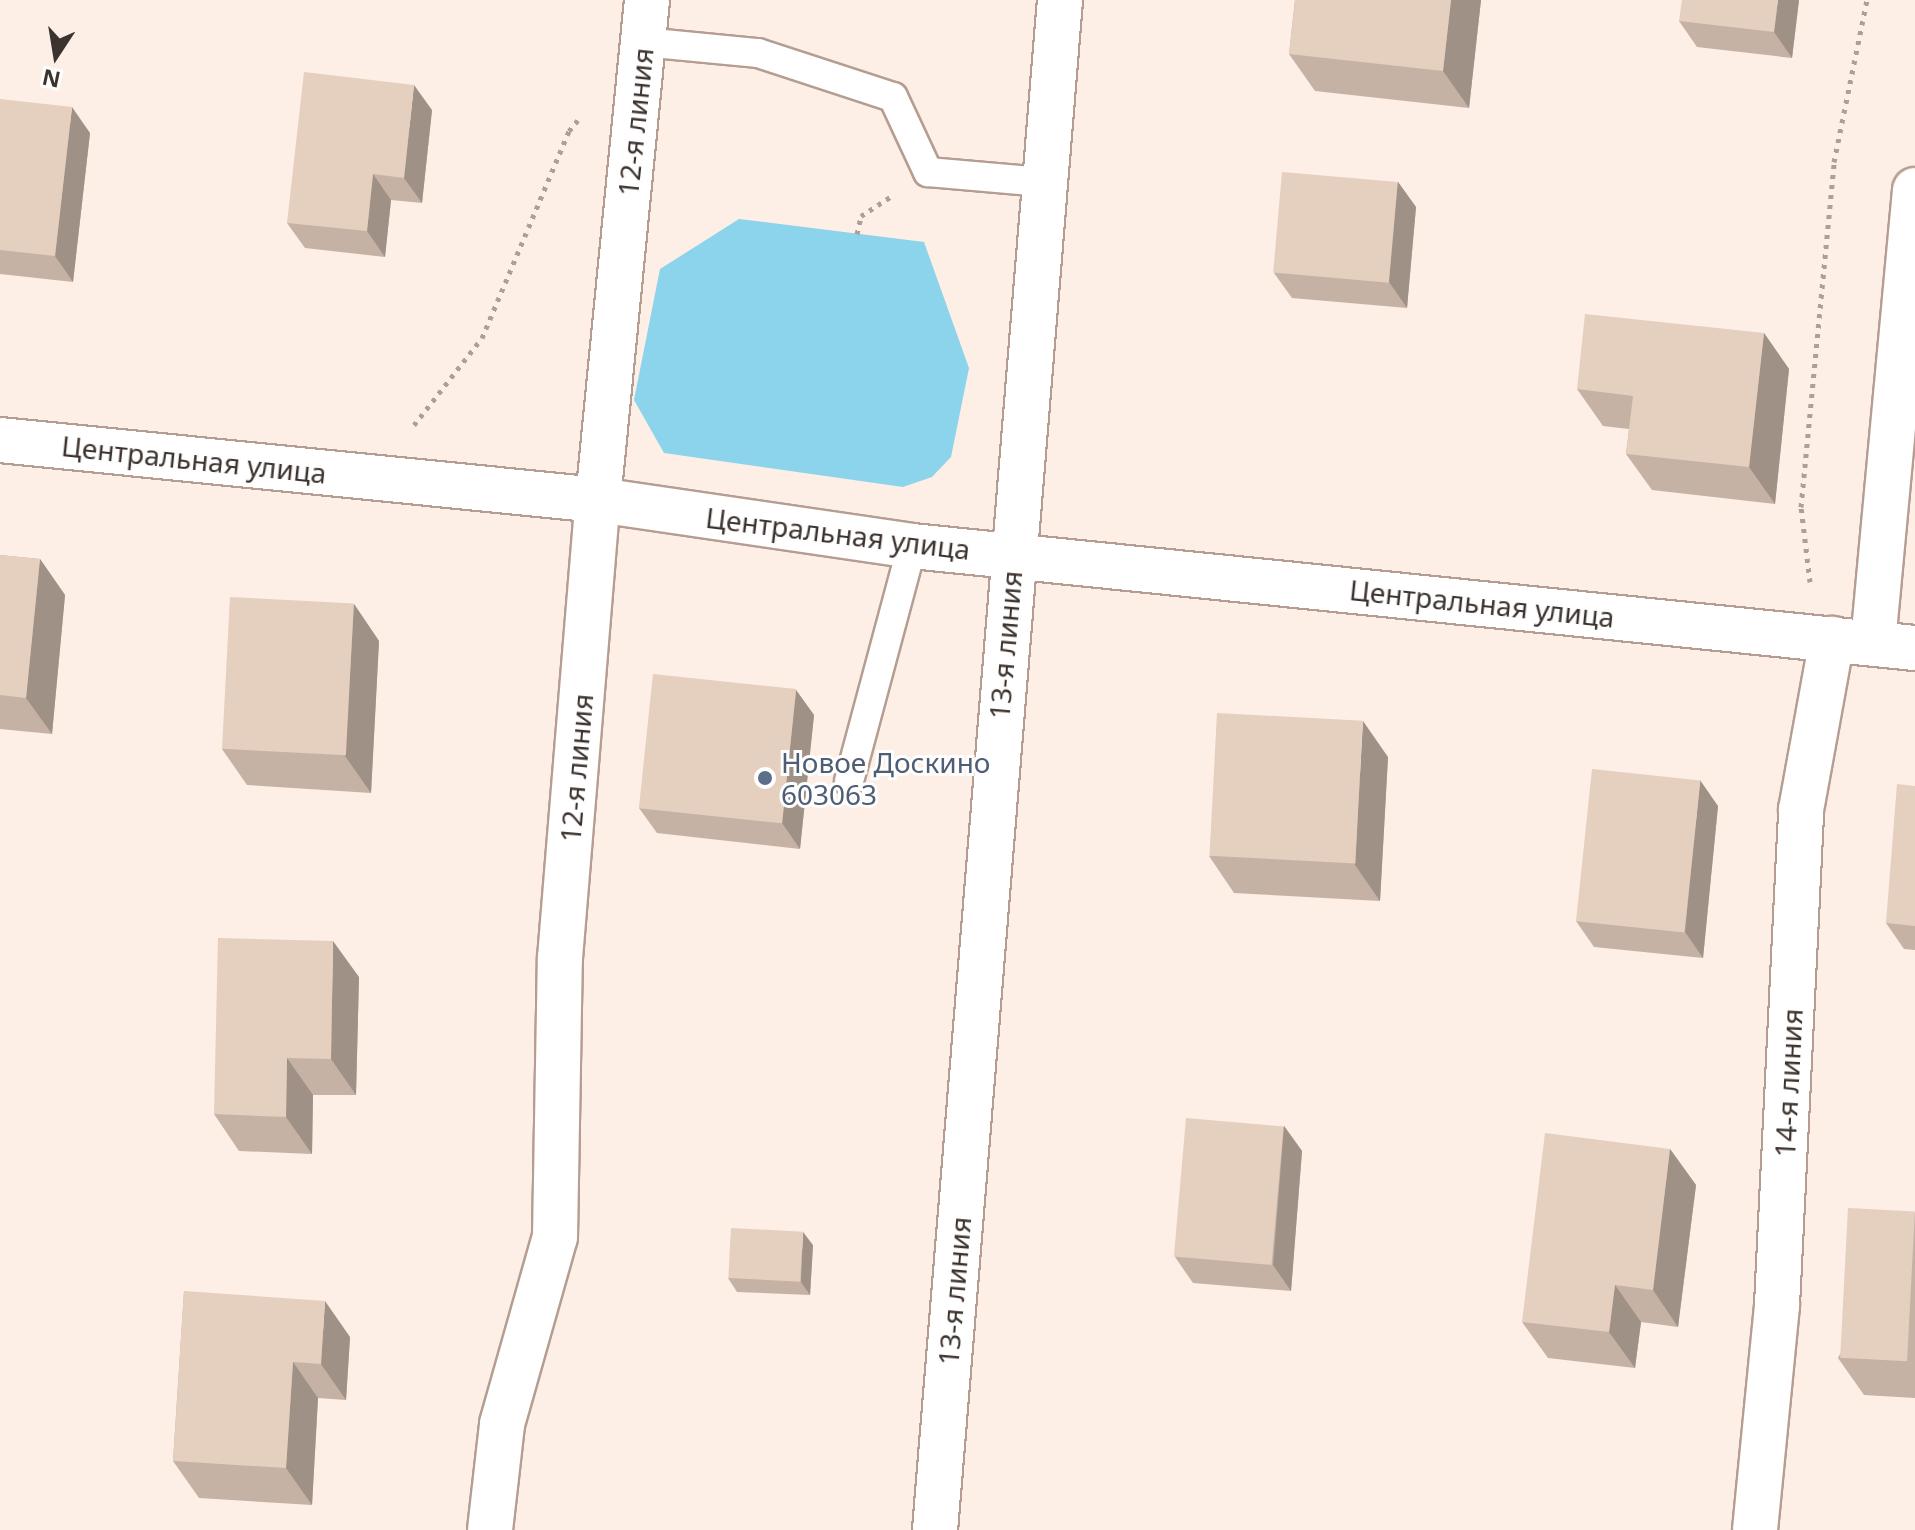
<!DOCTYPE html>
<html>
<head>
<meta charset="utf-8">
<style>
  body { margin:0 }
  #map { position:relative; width:1915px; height:1530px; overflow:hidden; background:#fdeee6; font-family:"Noto Sans",sans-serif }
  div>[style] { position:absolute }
  .water>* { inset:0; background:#8cd4ec }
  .path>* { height:5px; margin-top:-2.5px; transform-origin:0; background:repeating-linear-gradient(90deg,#ac9f99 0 4px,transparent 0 10px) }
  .roads { filter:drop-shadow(2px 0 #b59d91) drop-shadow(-2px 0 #b59d91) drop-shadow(0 2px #b59d91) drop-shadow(0 -2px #b59d91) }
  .lane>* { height:28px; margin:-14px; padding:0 14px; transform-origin:14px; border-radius:14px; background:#fff }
  .street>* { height:44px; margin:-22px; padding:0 22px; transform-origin:22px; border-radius:22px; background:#fff }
  .secondary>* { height:44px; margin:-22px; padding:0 22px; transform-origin:22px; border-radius:22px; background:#fff }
  .wall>* { inset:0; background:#c5b2a4 }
  .shaded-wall>* { inset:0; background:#a09186 }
  .building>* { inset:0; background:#e5cfbf; transform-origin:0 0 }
  .dots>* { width:22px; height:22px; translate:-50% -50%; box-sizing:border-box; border:4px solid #fefefe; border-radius:50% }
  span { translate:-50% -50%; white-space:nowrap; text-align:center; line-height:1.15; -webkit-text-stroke:6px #fefefe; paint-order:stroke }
  .street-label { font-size:28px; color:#3d332e }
  .service-label { font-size:28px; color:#4e5e75 }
  .left { translate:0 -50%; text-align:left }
  .north { position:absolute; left:16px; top:16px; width:80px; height:80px; -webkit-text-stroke:6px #fefefe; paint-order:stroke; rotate:192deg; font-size:22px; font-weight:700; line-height:32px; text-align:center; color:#3d332e }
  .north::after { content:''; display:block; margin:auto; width:28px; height:36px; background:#3d332e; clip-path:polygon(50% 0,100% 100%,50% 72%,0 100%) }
</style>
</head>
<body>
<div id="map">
  <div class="water">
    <div style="clip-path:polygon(739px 219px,924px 242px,969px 368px,951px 457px,932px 477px,903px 487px,664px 453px,634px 400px,660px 269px)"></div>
  </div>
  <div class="path">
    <div style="left:857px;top:234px;width:18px;rotate:-77deg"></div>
    <div style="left:861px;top:216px;width:35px;rotate:-33deg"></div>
    <div style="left:414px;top:425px;width:110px;rotate:-52deg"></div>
    <div style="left:482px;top:338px;width:225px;rotate:-67.2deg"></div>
    <div style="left:569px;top:131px;width:14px;rotate:-51deg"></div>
    <div style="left:1810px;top:582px;width:76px;rotate:-96.8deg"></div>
    <div style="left:1801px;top:507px;width:347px;rotate:-84.5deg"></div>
    <div style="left:1834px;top:162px;width:165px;rotate:-78.5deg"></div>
  </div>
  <div class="roads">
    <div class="lane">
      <div style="left:643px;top:42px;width:116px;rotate:5.5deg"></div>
      <div style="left:758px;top:53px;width:142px;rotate:18.1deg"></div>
      <div style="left:893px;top:97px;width:83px;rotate:65deg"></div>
      <div style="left:928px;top:172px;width:115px;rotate:5deg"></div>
      <div style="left:849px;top:781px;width:243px;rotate:-75deg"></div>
    </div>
    <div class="street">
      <div style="left:0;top:440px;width:601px;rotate:5.73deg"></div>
      <div style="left:598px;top:500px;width:317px;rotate:8.3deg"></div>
      <div style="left:912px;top:546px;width:1008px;rotate:5.81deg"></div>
      <div style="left:1873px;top:643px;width:455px;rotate:-84.7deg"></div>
      <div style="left:490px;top:1530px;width:107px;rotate:-83.5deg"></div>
      <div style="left:502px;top:1424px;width:194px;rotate:-74.2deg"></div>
      <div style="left:555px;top:1237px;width:279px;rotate:-89deg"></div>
      <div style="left:560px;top:958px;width:460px;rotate:-85.3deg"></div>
      <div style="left:598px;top:500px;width:502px;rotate:-84.4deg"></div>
      <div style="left:1755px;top:1530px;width:226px;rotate:-84.4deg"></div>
      <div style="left:1777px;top:1305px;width:496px;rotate:-87.2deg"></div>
      <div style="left:1801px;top:810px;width:174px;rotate:-79.7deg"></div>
    </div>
    <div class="secondary">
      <div style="left:935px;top:1530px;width:1535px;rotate:-85.33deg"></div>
    </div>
  </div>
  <div class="wall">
    <div style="clip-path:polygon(1295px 0,1481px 0,1469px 108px,1315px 91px,1289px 54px)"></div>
    <div style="clip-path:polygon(1799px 0,1792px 58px,1697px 47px,1679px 21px)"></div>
    <div style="clip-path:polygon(0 99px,90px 133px,73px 282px,0 274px)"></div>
    <div style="clip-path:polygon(432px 110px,422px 203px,391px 200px,385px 257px,305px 248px,287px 223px)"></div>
    <div style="clip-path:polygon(1398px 182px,1416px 207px,1407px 308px,1292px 298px,1274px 273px)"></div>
    <div style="clip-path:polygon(1764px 333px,1789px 369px,1775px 504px,1652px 490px,1626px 454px,1629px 429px,1603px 426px,1577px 389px)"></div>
    <div style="clip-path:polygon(0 555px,40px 559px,65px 595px,52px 734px,0 729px)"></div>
    <div style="clip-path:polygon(354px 604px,379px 641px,371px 793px,247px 785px,222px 749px)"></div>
    <div style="clip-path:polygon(796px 690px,814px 715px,800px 849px,657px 833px,639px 808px)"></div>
    <div style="clip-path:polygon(1388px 757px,1380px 901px,1234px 893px,1209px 856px)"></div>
    <div style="clip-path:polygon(1915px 786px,1915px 950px,1904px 949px,1886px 923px)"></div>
    <div style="clip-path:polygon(1718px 806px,1703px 958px,1594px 947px,1576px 921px)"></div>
    <div style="clip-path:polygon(359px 977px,356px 1095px,313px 1095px,312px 1154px,239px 1151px,214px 1114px)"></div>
    <div style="clip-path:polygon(1284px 1126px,1302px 1151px,1291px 1291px,1193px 1283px,1175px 1257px)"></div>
    <div style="clip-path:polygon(1670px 1149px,1696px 1185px,1678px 1327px,1641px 1322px,1635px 1368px,1548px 1358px,1522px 1322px)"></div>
    <div style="clip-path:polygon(1915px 1212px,1915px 1398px,1864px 1395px,1838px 1358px)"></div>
    <div style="clip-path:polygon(813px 1245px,810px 1295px,737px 1292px,728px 1278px)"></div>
    <div style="clip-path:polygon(184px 1291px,350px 1337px,346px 1400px,318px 1398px,312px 1505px,199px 1498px,173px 1461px)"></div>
  </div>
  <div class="shaded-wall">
    <div style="clip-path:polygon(1451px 0,1481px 0,1469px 108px,1443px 71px)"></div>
    <div style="clip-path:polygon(1778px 0,1799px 0,1792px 58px,1774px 32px)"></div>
    <div style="clip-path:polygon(414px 85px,432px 110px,422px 203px,404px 178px)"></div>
    <div style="clip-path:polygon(72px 107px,90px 133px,73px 282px,55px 256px)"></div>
    <div style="clip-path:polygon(373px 174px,391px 200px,385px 257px,367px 231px)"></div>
    <div style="clip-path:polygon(1398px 182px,1416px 207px,1407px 308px,1389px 282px)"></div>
    <div style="clip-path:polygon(1764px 333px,1789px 369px,1775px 504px,1749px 467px)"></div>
    <div style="clip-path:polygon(40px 559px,65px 595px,52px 734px,26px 698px)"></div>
    <div style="clip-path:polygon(354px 604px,379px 641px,371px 793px,345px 756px)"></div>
    <div style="clip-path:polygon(796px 690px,814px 715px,800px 849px,782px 823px)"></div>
    <div style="clip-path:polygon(1363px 721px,1388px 757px,1380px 901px,1355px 865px)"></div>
    <div style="clip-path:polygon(1700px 780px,1718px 806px,1703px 958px,1685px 932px)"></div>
    <div style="clip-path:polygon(333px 941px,359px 977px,356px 1095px,331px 1059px)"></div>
    <div style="clip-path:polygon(287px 1058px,313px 1095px,312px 1154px,286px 1117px)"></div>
    <div style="clip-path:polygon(1284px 1126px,1302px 1151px,1291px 1291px,1273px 1265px)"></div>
    <div style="clip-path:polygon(1670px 1149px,1696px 1185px,1678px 1327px,1653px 1290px)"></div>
    <div style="clip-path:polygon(803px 1232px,813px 1245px,810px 1295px,801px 1282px)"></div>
    <div style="clip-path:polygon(1615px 1285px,1641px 1322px,1635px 1368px,1609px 1332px)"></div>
    <div style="clip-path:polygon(325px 1301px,350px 1337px,346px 1400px,321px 1364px)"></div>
    <div style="clip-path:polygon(293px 1362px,318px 1398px,312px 1505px,286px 1468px)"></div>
  </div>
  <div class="building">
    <div style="clip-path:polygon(1295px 0,1451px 0,1443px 71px,1289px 54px)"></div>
    <div style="clip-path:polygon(1682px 0,1778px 0,1774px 32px,1679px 21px)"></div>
    <div style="clip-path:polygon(304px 72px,414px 85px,404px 178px,373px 174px,367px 231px,287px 223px)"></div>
    <div style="clip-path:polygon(0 99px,72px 107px,55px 256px,0 250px)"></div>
    <div style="left:1282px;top:172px;width:116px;height:101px;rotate:5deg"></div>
    <div style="clip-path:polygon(1585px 314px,1764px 333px,1749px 467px,1626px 454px,1633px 396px,1577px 389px)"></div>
    <div style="clip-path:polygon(0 555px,40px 559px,26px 698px,0 695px)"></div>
    <div style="left:230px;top:597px;width:124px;height:152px;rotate:3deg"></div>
    <div style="left:653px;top:674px;width:144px;height:135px;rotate:6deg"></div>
    <div style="left:1217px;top:713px;width:146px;height:143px;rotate:3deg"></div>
    <div style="left:1592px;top:769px;width:109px;height:153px;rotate:6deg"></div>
    <div style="clip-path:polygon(1897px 784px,1915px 786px,1915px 926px,1886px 923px)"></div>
    <div style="clip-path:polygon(218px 938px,333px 941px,331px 1059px,287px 1058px,286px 1117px,214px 1114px)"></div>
    <div style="left:1186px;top:1118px;width:98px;height:139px;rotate:5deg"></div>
    <div style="clip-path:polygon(1545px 1133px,1670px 1149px,1653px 1290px,1615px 1285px,1609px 1332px,1522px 1322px)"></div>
    <div style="left:1848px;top:1208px;width:67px;height:150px;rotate:3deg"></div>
    <div style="left:731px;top:1228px;width:72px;height:50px;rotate:3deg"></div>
    <div style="clip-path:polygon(184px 1291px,325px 1301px,321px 1364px,293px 1362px,286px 1468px,173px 1461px)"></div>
  </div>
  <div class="dots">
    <div style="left:765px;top:778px;background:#5c6f8a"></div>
  </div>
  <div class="street-label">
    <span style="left:635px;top:122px;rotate:-84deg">12-я линия</span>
    <span style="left:194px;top:459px;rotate:6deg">Центральная улица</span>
    <span style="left:838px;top:533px;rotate:7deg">Центральная улица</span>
    <span style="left:1482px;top:603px;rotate:6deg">Центральная улица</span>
    <span style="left:1005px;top:645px;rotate:-85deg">13-я линия</span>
    <span style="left:576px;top:768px;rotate:-85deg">12-я линия</span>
    <span style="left:1788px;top:1083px;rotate:-87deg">14-я линия</span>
    <span style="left:954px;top:1291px;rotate:-85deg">13-я линия</span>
  </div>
  <div class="service-label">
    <span class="left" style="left:781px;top:778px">Новое Доскино<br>603063</span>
  </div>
  <div class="north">N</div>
</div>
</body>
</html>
